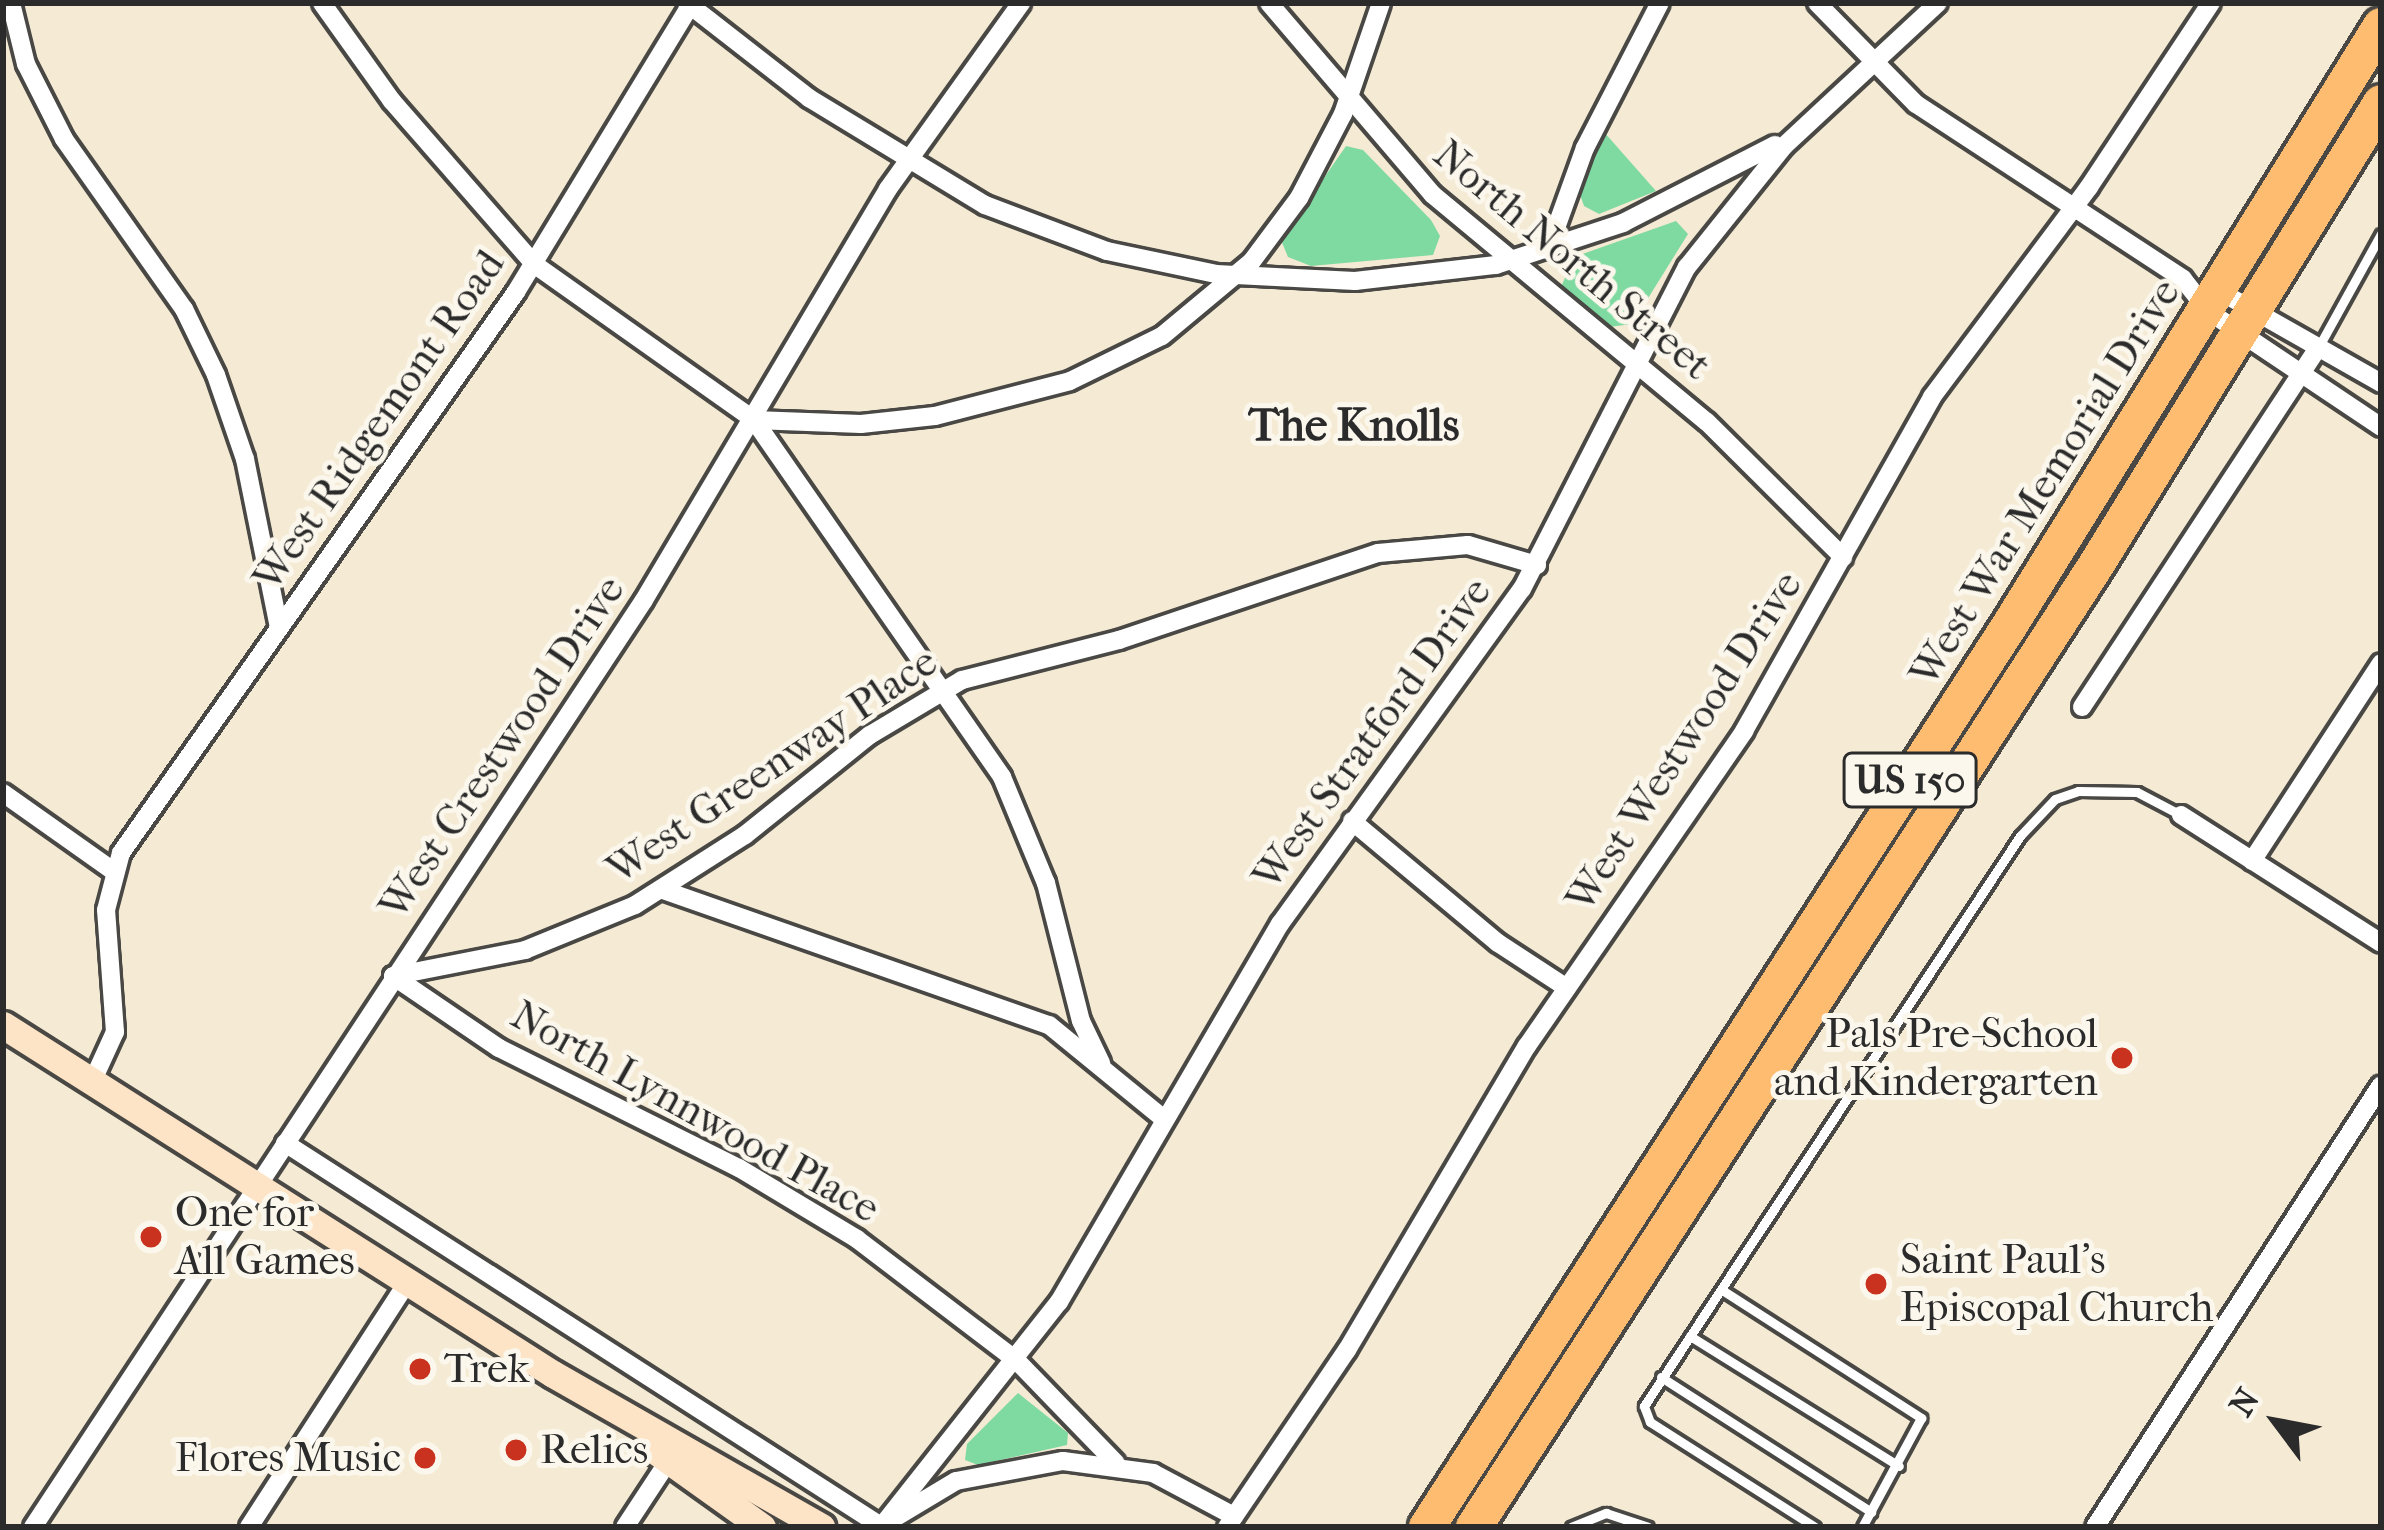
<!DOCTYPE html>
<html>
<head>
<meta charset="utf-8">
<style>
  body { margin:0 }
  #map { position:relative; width:2384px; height:1530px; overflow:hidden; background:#f5ead4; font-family:"IM FELL French Canon",serif }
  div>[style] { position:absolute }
  .green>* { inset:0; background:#7fdaa1 }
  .roads { filter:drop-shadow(3px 0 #494844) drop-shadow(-3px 0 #494844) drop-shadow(0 3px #494844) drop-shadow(0 -3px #494844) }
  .lane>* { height:9px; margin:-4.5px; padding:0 4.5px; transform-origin:4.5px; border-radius:4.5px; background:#fff }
  .street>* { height:18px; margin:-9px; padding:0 9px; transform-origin:9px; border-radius:9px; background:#fff }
  .secondary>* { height:27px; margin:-13.5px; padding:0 13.5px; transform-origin:13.5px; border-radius:13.5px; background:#fee4c6 }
  .highway>* { height:36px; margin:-18px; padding:0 18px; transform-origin:18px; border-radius:18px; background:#fdbc70 }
  .dots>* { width:33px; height:33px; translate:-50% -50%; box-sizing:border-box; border:6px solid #fbf7ec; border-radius:50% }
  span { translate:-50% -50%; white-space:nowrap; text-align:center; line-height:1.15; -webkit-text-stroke:10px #fbf7ec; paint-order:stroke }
  .shield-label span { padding:3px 9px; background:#fbf7ec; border:3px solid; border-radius:9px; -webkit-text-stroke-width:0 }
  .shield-label { font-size:39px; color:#2b2b2b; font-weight:700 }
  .street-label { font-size:42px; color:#2b2b2b }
  .poi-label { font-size:42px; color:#2b2b2b }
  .right { translate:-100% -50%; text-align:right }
  .left { translate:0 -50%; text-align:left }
  .neighbourhood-label { font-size:45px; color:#2b2b2b; font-weight:700 }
  .frame { position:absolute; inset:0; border:6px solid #2b2b2b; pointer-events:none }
  .north { position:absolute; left:2216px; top:1362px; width:120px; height:120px; -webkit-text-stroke:9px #fbf7ec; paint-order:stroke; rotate:302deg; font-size:33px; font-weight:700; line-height:48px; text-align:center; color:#2b2b2b }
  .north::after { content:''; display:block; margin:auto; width:42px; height:54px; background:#2b2b2b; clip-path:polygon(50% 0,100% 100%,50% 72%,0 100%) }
</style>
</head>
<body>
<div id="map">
  <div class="green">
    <div style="clip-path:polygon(1604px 132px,1656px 191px,1599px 214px,1584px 206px,1578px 189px)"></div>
    <div style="clip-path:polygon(1346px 146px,1363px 150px,1431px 220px,1440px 236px,1433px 255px,1311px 266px,1288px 257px,1281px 240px)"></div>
    <div style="clip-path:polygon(1676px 221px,1688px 234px,1632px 324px,1609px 327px,1561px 287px,1574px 257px)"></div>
    <div style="clip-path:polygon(1018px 1393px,1068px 1433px,1067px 1445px,978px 1465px,965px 1460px,967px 1444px)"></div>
  </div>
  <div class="roads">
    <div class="lane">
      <div style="left:2318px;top:348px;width:130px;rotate:-61.1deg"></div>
      <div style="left:1722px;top:1290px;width:237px;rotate:32.7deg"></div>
      <div style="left:1921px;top:1418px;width:124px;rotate:118.4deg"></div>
      <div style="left:1690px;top:1336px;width:246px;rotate:31.9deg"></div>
      <div style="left:1661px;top:1377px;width:250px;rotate:32.7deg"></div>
      <div style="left:1571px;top:1527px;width:38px;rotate:-22deg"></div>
      <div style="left:1606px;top:1513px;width:44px;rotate:18.4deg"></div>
      <div style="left:1815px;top:1527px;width:196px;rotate:-147.5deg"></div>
      <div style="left:1650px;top:1422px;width:17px;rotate:-111deg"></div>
      <div style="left:1644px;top:1406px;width:683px;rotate:-56.59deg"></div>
      <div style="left:2020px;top:836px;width:51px;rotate:-46.6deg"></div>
      <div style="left:2055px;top:799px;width:24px;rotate:-19deg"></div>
      <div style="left:2078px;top:791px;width:59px;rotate:1deg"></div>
      <div style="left:2137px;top:792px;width:50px;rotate:27.6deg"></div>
    </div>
    <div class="street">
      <div style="left:11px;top:3px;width:63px;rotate:76.2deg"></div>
      <div style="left:26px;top:64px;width:84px;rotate:63.1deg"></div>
      <div style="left:64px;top:139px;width:208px;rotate:54.8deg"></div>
      <div style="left:184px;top:309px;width:73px;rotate:64.1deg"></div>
      <div style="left:216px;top:375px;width:89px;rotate:71deg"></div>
      <div style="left:245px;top:459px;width:171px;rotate:78.6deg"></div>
      <div style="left:322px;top:3px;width:120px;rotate:54.5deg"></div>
      <div style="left:392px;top:101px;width:216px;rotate:48.9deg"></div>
      <div style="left:534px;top:264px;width:270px;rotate:35.3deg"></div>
      <div style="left:754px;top:420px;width:435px;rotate:55.2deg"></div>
      <div style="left:1002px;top:777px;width:115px;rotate:67.5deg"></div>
      <div style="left:1046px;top:883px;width:142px;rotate:75.8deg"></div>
      <div style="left:1081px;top:1021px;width:47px;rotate:64.5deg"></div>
      <div style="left:687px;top:3px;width:155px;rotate:37.9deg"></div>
      <div style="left:809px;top:98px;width:206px;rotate:31.3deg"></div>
      <div style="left:985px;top:205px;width:130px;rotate:20.7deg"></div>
      <div style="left:1107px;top:251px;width:111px;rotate:11.9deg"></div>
      <div style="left:1216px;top:274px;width:139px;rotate:2.9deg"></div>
      <div style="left:1355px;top:281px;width:142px;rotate:-6.5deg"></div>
      <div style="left:1496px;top:265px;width:134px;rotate:-18.3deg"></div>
      <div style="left:1623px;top:223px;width:171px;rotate:-27.2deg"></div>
      <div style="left:1269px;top:3px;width:251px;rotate:49.5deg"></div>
      <div style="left:1432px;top:194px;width:357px;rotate:39.7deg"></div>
      <div style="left:1707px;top:422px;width:192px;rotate:44.8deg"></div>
      <div style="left:1817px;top:3px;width:141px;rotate:45.6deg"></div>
      <div style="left:1916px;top:104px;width:319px;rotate:33.2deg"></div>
      <div style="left:2183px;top:279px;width:41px;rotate:52deg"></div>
      <div style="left:2208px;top:311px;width:208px;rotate:33.8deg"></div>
      <div style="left:1548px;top:250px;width:109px;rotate:-70.1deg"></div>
      <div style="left:1585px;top:148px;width:163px;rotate:-62.7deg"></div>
      <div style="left:2214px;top:288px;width:192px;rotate:29.6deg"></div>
      <div style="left:754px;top:420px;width:107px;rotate:2.1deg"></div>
      <div style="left:861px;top:424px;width:74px;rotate:-6.2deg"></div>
      <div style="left:935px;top:416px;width:139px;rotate:-14.5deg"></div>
      <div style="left:1070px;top:381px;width:102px;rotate:-26.1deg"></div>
      <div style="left:1162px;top:336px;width:117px;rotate:-39.8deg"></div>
      <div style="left:1252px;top:261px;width:79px;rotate:-53.3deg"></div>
      <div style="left:1299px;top:198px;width:95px;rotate:-62.4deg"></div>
      <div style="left:1343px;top:114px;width:117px;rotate:-71.1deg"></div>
      <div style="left:2082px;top:707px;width:430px;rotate:-56.7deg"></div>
      <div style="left:3px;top:793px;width:135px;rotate:35.3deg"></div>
      <div style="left:2181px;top:815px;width:237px;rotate:32.6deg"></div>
      <div style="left:1352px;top:821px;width:190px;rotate:39.9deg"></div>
      <div style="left:1498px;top:943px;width:82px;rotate:33.1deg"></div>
      <div style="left:2252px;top:861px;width:236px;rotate:-56.9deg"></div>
      <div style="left:663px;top:890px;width:409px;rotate:19.3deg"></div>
      <div style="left:1049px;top:1025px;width:149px;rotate:39.3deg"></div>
      <div style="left:393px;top:976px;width:135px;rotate:-11.1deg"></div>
      <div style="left:525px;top:950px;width:119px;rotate:-22.2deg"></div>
      <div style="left:635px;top:905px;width:130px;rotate:-32.5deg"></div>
      <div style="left:745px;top:835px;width:160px;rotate:-38.7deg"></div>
      <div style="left:870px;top:735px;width:107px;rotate:-30.9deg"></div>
      <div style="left:962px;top:680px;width:162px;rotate:-14.3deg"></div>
      <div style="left:1119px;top:640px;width:273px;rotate:-18.6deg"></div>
      <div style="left:1378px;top:553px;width:90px;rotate:-5.1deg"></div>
      <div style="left:1468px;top:545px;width:72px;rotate:16.2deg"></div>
      <div style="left:393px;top:976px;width:128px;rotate:34.2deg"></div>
      <div style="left:499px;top:1048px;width:268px;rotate:26.6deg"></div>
      <div style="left:739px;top:1168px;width:138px;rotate:31deg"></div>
      <div style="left:857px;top:1239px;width:201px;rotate:37.3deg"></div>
      <div style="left:1017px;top:1361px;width:142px;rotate:45.9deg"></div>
      <div style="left:93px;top:1080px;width:53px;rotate:-65.4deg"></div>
      <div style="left:115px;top:1032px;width:122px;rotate:-94.2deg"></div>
      <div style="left:106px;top:910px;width:59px;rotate:-75.3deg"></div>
      <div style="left:121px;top:853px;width:686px;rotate:-54.85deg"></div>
      <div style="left:516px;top:292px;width:338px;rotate:-58.7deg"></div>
      <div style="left:285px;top:1143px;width:708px;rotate:32.73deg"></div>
      <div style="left:881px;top:1526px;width:87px;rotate:-31deg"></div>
      <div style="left:956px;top:1481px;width:109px;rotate:-10.6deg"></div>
      <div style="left:1063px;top:1461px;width:91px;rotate:7.6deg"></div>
      <div style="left:1153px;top:1473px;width:92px;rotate:28deg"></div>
      <div style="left:33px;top:1527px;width:1110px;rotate:-56.61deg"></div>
      <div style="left:644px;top:600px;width:478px;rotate:-59.3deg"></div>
      <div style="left:888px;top:189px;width:229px;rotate:-54.4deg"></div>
      <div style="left:249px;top:1527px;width:294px;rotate:-57.1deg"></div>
      <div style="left:625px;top:1527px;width:91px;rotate:-56.7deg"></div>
      <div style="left:881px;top:1527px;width:287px;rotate:-51.7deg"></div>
      <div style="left:1059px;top:1302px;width:438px;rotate:-59.7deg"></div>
      <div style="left:1280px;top:924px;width:413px;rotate:-54.2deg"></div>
      <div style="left:1522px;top:589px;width:362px;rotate:-62.9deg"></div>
      <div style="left:1687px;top:267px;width:155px;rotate:-51.3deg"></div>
      <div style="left:1784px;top:146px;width:210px;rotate:-42.9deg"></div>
      <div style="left:1227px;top:1527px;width:214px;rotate:-55.9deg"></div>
      <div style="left:1347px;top:1350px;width:353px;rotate:-59.4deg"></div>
      <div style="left:1527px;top:1046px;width:383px;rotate:-55.4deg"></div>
      <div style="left:1744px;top:731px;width:383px;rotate:-60.6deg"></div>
      <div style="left:1932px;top:397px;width:262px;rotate:-53.2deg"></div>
      <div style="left:2089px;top:187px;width:221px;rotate:-56.5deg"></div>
      <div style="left:2095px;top:1527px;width:526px;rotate:-57.09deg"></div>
    </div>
    <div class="secondary">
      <div style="left:3px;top:1025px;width:651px;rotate:32.4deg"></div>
      <div style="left:553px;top:1374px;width:309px;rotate:29.7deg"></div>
      <div style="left:657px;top:1452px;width:129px;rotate:35.5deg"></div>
    </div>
    <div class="highway">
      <div style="left:1427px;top:1527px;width:1070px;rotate:-57.13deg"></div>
      <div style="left:2008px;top:628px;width:708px;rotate:-58.22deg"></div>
      <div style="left:1474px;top:1527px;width:1149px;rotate:-57.11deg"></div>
      <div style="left:2098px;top:562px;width:539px;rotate:-58.34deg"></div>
    </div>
  </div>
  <div class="dots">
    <div style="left:2122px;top:1058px;background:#c8321e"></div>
    <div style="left:151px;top:1237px;background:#c8321e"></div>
    <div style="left:1876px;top:1284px;background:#c8321e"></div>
    <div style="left:420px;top:1369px;background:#c8321e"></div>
    <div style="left:516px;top:1450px;background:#c8321e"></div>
    <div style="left:425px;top:1458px;background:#c8321e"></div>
  </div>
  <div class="shield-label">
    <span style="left:1910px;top:780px">US 150</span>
  </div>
  <div class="street-label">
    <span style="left:1572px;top:260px;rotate:40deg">North North Street</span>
    <span style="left:379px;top:421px;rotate:-55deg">West Ridgemont Road</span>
    <span style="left:2045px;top:483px;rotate:-58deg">West War Memorial Drive</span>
    <span style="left:1372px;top:734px;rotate:-54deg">West Stratford Drive</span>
    <span style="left:1684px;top:742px;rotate:-57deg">West Westwood Drive</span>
    <span style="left:502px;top:748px;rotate:-56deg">West Crestwood Drive</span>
    <span style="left:772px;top:766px;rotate:-34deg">West Greenway Place</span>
    <span style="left:695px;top:1112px;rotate:29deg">North Lynnwood Place</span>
  </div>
  <div class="poi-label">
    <span class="right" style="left:2098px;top:1058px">Pals Pre-School<br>and Kindergarten</span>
    <span class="left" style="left:175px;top:1237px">One for<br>All Games</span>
    <span class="left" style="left:1900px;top:1284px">Saint Paul's<br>Episcopal Church</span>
    <span class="left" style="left:444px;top:1369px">Trek</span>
    <span class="left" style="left:540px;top:1450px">Relics</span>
    <span class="right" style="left:401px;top:1458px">Flores Music</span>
  </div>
  <div class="neighbourhood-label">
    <span style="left:1354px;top:426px">The Knolls</span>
  </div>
  <div class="frame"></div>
  <div class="north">N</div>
</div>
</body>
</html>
